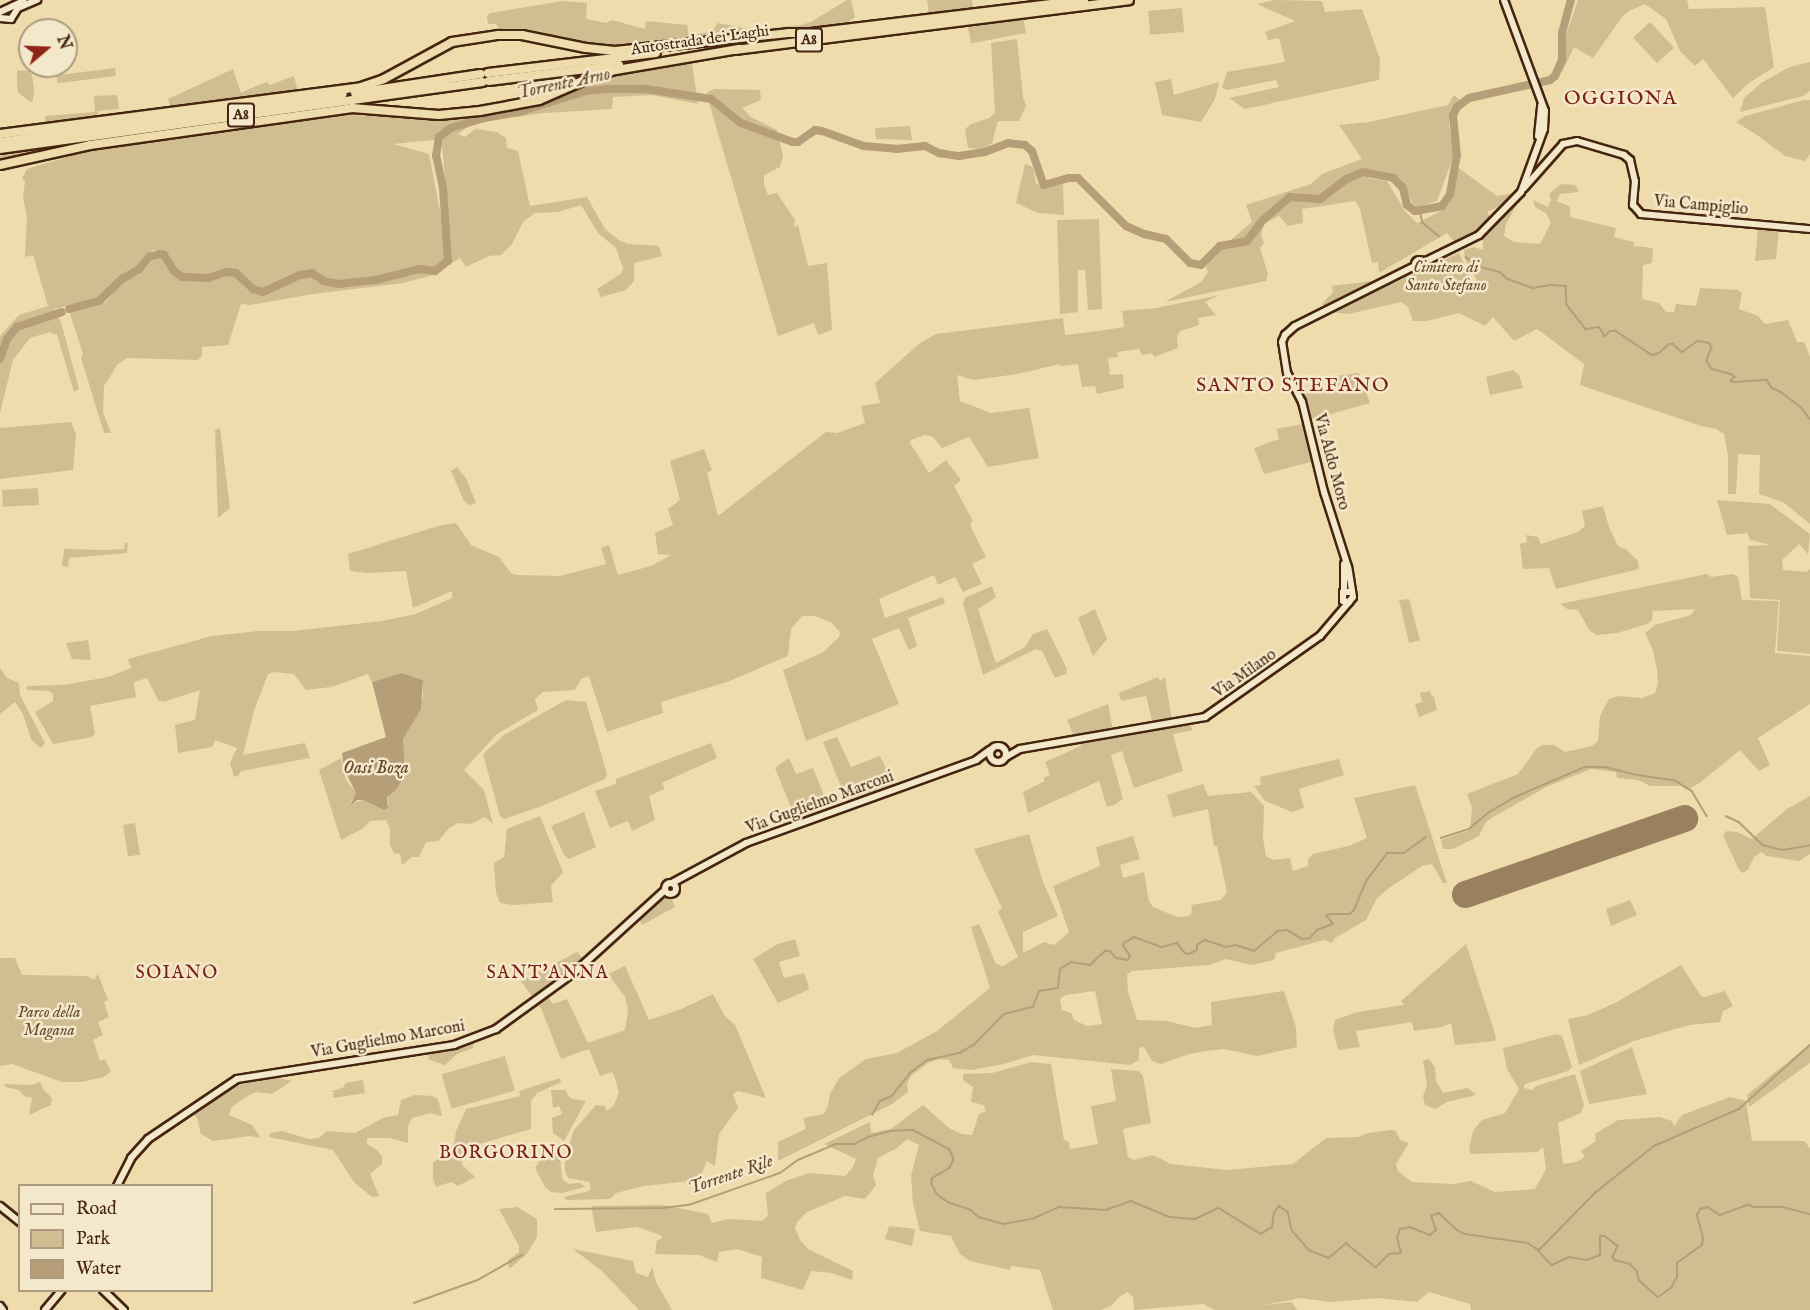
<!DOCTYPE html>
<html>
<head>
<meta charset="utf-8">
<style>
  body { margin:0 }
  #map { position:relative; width:1810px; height:1310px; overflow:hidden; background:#eedcad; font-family:"IM FELL English",serif }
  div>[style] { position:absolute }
  .green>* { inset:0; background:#d1bd92; transform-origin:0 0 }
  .water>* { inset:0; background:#b59e78 }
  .stream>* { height:1.5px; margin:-0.75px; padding:0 0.75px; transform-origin:0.75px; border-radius:0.75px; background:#b59e78 }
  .river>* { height:8px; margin:-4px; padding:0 4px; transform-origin:4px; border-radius:4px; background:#b59e78 }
  .runway>* { height:27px; margin:-13.5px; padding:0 13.5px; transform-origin:13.5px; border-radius:13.5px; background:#9a805e }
  .roads { filter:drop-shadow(2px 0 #452510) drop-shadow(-2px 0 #452510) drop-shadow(0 2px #452510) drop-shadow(0 -2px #452510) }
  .secondary>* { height:6px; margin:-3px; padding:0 3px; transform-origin:3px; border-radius:3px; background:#f4e8ca }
  .secondary>.ring { margin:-3px; padding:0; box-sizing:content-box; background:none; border:6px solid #f4e8ca; border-radius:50% }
  .highway>* { height:8px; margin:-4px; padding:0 4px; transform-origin:4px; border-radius:4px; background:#eedcad }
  span { translate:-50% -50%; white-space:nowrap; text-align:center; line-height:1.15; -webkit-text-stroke:5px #f4e8ca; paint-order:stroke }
  .shield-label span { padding:2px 4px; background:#f4e8ca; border:2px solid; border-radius:4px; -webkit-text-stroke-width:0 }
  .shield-label { font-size:15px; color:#452510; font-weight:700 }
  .street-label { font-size:16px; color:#452510 }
  .park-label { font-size:16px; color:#684b30; font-style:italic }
  .water-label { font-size:18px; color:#67492f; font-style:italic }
  .neighbourhood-label { font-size:18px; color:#7a1f14; letter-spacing:1.5px }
  .quarter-label { font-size:20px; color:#7a1f14; letter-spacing:1.5px }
  .legend { position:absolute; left:18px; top:1184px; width:195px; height:108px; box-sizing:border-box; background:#f4e8ca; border:2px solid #ae9a80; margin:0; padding:8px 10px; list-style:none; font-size:18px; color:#452510 }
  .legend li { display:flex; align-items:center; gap:12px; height:30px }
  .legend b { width:30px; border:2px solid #ae9a80 }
  .north { position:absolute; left:18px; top:18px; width:60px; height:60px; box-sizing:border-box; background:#f4e8ca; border:2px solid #ae9a80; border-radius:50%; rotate:71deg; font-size:16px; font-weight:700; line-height:24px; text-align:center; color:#452510 }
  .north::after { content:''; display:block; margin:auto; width:21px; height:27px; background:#8f2418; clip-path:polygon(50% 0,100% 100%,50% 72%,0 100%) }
</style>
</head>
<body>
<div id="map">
  <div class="green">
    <div style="clip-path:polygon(847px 0,851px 0,855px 17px,846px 24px,698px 42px,697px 34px,711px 32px,718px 23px,753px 30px,801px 25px,811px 22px)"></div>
    <div style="clip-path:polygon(927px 0,972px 0,973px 8px,929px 14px)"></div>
    <div style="clip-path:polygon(1275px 0,1322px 1px,1325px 12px,1362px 9px,1380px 59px,1379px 80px,1245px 109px,1229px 98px,1279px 87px,1276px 80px,1227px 90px,1222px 88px,1227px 72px,1285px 62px,1279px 38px,1268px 40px,1265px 32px,1295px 21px,1257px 4px)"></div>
    <div style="clip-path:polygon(1578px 0,1687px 0,1689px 9px,1765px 7px,1774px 67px,1749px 83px,1733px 98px,1703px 59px,1695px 66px,1680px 51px,1666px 19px,1645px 4px,1629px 11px,1622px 17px,1593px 58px,1574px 47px,1562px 72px,1554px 70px)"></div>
    <div style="clip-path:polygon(563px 1px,587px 3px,586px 19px,606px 23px,612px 20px,645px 29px,646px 21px,687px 25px,690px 42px,625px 49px,578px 44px,531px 31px,501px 31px,496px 24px,488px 24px,487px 16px,490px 13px)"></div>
    <div style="left:1182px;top:8px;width:24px;height:34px;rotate:85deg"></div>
    <div style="left:1023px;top:17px;width:16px;height:56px;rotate:79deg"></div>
    <div style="left:1650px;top:22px;width:35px;height:23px;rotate:47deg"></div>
    <div style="clip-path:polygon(1017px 39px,1023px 97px,1026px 106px,1019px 121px,998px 121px,992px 143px,984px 149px,968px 148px,965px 129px,971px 124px,989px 118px,995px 113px,991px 43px)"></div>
    <div style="clip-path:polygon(1810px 62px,1810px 91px,1803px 96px,1740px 112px,1744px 98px,1761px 83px,1790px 67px)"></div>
    <div style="clip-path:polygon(evenodd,692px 63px,698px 104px,652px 95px,613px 97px,612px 109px,544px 113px,473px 123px,458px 134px,465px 137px,475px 129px,497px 132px,506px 138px,507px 148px,518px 151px,530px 206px,587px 197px,605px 229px,619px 240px,628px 244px,659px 246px,662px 256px,634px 263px,634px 281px,626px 290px,601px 297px,597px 289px,622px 273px,623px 268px,616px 248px,598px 233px,581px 205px,558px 212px,535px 213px,523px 222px,512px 244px,501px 255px,489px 256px,466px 267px,460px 258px,433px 275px,403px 283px,313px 294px,250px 305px,241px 304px,228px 345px,202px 347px,202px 356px,198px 360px,127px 358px,117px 365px,104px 386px,103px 412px,111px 433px,104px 433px,81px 358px,83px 354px,69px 311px,106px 302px,121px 282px,139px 274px,156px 256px,166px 261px,175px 275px,189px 279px,205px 279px,182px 275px,174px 269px,167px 257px,159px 250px,153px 250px,139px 266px,116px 280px,101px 298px,54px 309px,61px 322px,79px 389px,74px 392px,57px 335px,50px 332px,30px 338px,13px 360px,0 413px,0 336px,19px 315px,48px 306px,33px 255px,25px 257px,25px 254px,27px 218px,23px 197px,25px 181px,22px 178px,27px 169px,97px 148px,347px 115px,426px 118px,512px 109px,562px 95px,603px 78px,692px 63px,443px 139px,442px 145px,451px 246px,447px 247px,429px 154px,393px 144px,443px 139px)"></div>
    <div style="left:115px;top:68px;width:8px;height:59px;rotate:83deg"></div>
    <div style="clip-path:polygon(233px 69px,241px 93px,258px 85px,268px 82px,269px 85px,294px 76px,298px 92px,171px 109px,168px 99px)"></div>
    <div style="clip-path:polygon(31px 70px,34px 88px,33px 101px,30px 102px,18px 92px,17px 84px,17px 71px)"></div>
    <div style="clip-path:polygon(1171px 79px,1174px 95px,1219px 82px,1215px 99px,1201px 122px,1162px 115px,1155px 82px)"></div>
    <div style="clip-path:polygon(714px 89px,760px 90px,761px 100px,742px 108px,751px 117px,777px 130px,783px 156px,780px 167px,764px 175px,764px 185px,768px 195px,777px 193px,795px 220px,794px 228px,798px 225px,808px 266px,827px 263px,832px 330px,818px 335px,814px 323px,778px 336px,707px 96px,707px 92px)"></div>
    <div style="clip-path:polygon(117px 95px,119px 109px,98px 111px,98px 119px,45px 125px,45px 116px,95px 112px,94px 96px)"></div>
    <div style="clip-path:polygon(1454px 95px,1460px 100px,1451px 111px,1449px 123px,1454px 155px,1437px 201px,1418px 207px,1413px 204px,1402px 182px,1391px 175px,1376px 170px,1368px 178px,1387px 181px,1405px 211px,1417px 223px,1443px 210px,1449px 203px,1455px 183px,1456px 166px,1497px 196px,1511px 194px,1504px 204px,1487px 212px,1491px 218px,1469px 237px,1456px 244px,1447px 233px,1379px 273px,1378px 262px,1372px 263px,1360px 209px,1355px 201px,1302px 209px,1303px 223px,1288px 226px,1279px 216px,1264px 224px,1261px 235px,1264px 243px,1260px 248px,1268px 274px,1266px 281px,1165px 302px,1201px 282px,1208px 272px,1206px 266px,1220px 249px,1252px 222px,1246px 205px,1311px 184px,1322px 174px,1362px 159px,1339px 125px,1369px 122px,1448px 105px)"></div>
    <div style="clip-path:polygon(1804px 100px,1810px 100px,1810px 154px,1805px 161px,1785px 156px,1757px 135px,1736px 122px,1745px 116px)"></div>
    <div style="clip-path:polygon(910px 126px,912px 140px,876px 139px,875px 128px)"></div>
    <div style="clip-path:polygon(101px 139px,38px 152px,0 162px,0 153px)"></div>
    <div style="clip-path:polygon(1025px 164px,1033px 167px,1036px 183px,1044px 189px,1063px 184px,1064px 215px,1038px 213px,1016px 203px)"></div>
    <div style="clip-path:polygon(1561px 184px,1575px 185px,1579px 192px,1560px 194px,1557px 201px,1570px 207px,1570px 217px,1616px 228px,1614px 237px,1634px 242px,1634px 246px,1653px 248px,1652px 263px,1643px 265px,1642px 299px,1659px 303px,1666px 312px,1674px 312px,1676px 304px,1696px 306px,1700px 288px,1738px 290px,1742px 293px,1739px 309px,1758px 316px,1765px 324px,1788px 320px,1797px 342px,1804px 342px,1810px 357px,1810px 524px,1783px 502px,1759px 494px,1760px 455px,1738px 454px,1736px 494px,1728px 494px,1728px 455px,1724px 434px,1716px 429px,1701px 426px,1580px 385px,1584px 364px,1537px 329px,1514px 341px,1493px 317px,1485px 326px,1459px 313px,1427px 321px,1413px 321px,1408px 307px,1401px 302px,1348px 314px,1332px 312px,1459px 253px,1473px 284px,1477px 281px,1465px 259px,1464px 250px,1474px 247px,1483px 250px,1483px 239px,1487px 233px,1515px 203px,1516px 206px,1506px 224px,1504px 236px,1514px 242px,1540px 244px,1551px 223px,1546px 213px,1535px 207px,1533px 200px,1548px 207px,1551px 200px,1549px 194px)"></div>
    <div style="clip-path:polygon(1099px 219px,1102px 309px,1088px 310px,1085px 270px,1078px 270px,1078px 312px,1060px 314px,1057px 220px)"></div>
    <div style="clip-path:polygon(1758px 228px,1779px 229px,1776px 259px,1755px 261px)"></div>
    <div style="clip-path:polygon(1408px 264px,1409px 268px,1325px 308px,1322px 304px,1333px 292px,1332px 286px,1372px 281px)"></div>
    <div style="clip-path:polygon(1220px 295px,1205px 302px,1216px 315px,1198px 318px,1199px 325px,1180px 331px,1177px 336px,1178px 348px,1154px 357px,1152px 353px,1142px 355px,1139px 349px,1117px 352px,1118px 357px,1108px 358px,1110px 375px,1123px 374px,1124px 388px,1097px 394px,1095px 386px,1082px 387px,1078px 364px,1061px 366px,1059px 364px,1018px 374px,973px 380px,957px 375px,960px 401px,991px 413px,1029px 408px,1039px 458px,988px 467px,969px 437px,942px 448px,933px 437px,925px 435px,911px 440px,910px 443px,929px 473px,946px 460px,961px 480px,954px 486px,973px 521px,970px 525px,986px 557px,972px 564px,982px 584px,963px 592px,955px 577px,938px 585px,934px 575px,879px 599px,885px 618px,943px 597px,945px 603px,908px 618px,917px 646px,909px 650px,899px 628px,872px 639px,899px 704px,806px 741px,783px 670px,822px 653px,839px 637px,840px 632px,831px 622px,814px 616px,802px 616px,791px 629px,788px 656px,727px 682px,661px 702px,663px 713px,607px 732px,589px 676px,581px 679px,575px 690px,543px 692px,535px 699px,538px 710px,497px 734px,464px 770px,484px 790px,493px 824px,485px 817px,471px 824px,458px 823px,449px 828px,438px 841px,426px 842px,419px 857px,412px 857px,402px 865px,400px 854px,394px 853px,390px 845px,390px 829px,386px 820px,370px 821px,362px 829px,341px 840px,319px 770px,341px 758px,346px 780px,356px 793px,350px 804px,363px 800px,384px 810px,389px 804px,387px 797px,396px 790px,405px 763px,402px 753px,403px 739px,423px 697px,423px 680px,402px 673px,372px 682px,368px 674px,331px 687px,306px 690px,294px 674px,274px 672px,268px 674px,254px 711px,243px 755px,305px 743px,310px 758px,241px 771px,239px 775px,234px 777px,230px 763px,237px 748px,215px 740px,212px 747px,178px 753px,175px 725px,195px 720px,200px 690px,163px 702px,158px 700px,147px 678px,134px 682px,136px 697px,90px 706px,95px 733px,92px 737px,53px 744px,35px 712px,53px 701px,53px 694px,49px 691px,27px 690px,27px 686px,64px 685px,108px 677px,131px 668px,128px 659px,212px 636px,258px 631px,293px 631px,382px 621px,416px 614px,452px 598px,452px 591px,413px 608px,406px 571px,368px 573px,350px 571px,348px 554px,438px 526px,456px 523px,471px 545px,499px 557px,511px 573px,517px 575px,560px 576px,606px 564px,601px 548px,609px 545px,618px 575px,651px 566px,671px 555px,658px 554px,655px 533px,673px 525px,668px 509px,680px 500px,670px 461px,704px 449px,712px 470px,707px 473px,718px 516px,826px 432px,837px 433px,865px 423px,861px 406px,880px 403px,875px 383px,920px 343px,936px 334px,1063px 318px,1065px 335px,1098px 331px,1124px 327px,1122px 311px,1156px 308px)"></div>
    <div style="clip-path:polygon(1513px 370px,1519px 375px,1523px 388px,1490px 395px,1486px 377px)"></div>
    <div style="clip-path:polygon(1359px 373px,1370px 403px,1310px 420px,1303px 395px,1340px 385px,1328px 385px,1327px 377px)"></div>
    <div style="clip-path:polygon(71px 422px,76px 434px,73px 470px,0 479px,0 428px)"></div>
    <div style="clip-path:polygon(1303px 424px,1311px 462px,1264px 474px,1254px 448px,1279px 439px,1276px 429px)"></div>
    <div style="clip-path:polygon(220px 428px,230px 508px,218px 518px,215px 430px)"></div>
    <div style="clip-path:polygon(457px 467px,466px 478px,476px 503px,469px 505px,464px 501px,451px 471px)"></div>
    <div style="left:38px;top:488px;width:17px;height:36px;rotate:87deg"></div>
    <div style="clip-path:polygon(1717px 500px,1770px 504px,1810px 534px,1808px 554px,1799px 544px,1782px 560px,1783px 570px,1807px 572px,1810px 569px,1810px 654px,1777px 651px,1780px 600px,1750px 598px,1748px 546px,1770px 545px,1750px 540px,1747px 533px,1727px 535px)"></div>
    <div style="clip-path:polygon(1603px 506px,1609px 527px,1618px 546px,1627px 550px,1638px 561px,1639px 569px,1556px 589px,1549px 568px,1523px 569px,1520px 544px,1527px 542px,1526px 535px,1538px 537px,1541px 544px,1578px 532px,1585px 526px,1582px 511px)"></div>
    <div style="clip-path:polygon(125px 543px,128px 543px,127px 553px,69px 558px,68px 567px,62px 566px,64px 549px,105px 550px,124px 549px)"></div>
    <div style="clip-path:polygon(1707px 574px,1711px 577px,1733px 574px,1738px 577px,1742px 600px,1779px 601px,1775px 653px,1810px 656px,1810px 704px,1758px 738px,1770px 765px,1759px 771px,1740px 750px,1701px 782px,1687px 790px,1681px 786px,1650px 786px,1638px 780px,1617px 778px,1616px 772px,1591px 769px,1548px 786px,1493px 817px,1486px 822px,1479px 836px,1453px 849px,1443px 849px,1441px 840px,1470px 830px,1472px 808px,1467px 794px,1518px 774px,1537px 748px,1543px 745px,1554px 745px,1565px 752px,1592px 746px,1598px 741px,1600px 716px,1609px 699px,1619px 696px,1642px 698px,1655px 693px,1658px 683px,1657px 670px,1653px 650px,1645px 633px,1655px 625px,1691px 615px,1695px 609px,1653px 611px,1652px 620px,1647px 624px,1617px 633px,1597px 635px,1590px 631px,1578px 610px,1567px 609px,1560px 604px)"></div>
    <div style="clip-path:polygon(992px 586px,996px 597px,978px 609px,996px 663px,1025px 647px,1033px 634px,1047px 629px,1067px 669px,1066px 674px,1055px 678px,1042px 651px,1036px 649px,983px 675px,963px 603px,965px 598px)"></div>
    <div style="clip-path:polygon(1409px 599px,1420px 640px,1409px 643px,1399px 600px)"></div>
    <div style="clip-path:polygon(1095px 609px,1107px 639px,1093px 656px,1078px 618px)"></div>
    <div style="clip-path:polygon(88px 640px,91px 660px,72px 659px,66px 643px)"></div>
    <div style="clip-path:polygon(0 668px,7px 678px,19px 683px,20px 695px,45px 743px,42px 747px,39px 747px,31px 739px,23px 714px,15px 702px,0 714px)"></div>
    <div style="clip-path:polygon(1158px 677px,1160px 681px,1165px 677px,1172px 722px,1153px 724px,1146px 696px,1121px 701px,1119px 693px)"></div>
    <div style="clip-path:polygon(1430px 691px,1432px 697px,1434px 696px,1437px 710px,1419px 717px,1415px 704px,1422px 702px,1420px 693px)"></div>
    <div style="clip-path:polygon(566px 700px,586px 702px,607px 774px,605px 779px,542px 806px,504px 819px,500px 816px,483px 754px,504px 735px)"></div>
    <div style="clip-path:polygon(1108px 704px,1113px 731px,1075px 738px,1067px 720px)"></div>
    <div style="clip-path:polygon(1190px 725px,1193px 730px,1173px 734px,1183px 771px,1134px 788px,1122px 751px,1111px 755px,1123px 799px,1114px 805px,1107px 807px,1099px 781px,1028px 813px,1023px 792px,1045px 781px,1043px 778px,1050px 775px,1045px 762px,1081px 746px,1080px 743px)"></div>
    <div style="clip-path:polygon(837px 737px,851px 767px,880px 756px,895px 788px,848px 804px,823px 742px)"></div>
    <div style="clip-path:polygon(711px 743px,717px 758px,662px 783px,665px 789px,649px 796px,655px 820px,632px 831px,628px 821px,610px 828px,595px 791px,616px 784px,616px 779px)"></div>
    <div style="clip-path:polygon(789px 758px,796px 774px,813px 768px,830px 811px,797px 822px,775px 768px)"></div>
    <div style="clip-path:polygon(1339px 759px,1344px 775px,1299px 789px,1304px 808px,1292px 812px,1265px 801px,1254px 786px,1261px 785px,1260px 777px)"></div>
    <div style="clip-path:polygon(evenodd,1203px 784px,1208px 796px,1251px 792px,1264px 806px,1263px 838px,1266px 856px,1273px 860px,1290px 858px,1293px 871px,1308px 866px,1308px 859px,1313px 854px,1349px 846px,1367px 838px,1354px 798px,1415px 785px,1447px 883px,1443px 883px,1432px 864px,1422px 866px,1389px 888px,1377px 898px,1366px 920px,1335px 938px,1332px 943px,1324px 940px,1276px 953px,1274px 960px,1251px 965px,1226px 959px,1209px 965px,1132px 971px,1127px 975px,1128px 991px,1137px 1020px,1167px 1021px,1195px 1028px,1212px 1025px,1211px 1002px,1284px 991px,1296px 1027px,1297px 1047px,1257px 1056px,1224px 1049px,1206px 1051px,1189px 1054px,1161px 1064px,1152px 1061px,1144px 1047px,1139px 1048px,1139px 1060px,1130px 1065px,1033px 1055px,1004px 1064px,971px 1070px,953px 1068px,949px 1060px,939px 1059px,928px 1063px,911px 1076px,907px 1084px,908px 1092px,892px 1104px,778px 1161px,778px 1142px,806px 1129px,803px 1118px,824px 1114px,828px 1106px,830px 1094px,839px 1078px,866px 1059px,897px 1053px,937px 1031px,990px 988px,971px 927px,979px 924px,996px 964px,1003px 966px,1018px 957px,998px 912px,1002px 908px,974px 849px,1029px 834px,1042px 879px,1058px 916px,1023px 932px,1023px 953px,1044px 942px,1054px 945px,1069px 932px,1053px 886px,1100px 866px,1096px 847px,1133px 836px,1140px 859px,1120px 865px,1123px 878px,1144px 872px,1149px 901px,1153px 907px,1177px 917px,1189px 916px,1192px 912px,1191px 905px,1221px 900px,1227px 892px,1217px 846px,1214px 846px,1208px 809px,1173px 817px,1167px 795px,1203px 784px,1095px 991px,1102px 1024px,1087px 1026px,1074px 1020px,1071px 1013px,1062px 1010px,1060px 999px,1066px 995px,1095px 991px)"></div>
    <div style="clip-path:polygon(1810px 796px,1810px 854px,1799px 861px,1766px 856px,1762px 852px,1754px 857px,1748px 870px,1743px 873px,1739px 870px,1723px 835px,1727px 831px,1737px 832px,1752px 839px,1787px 809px)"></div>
    <div style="clip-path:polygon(584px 812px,596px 847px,569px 859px,564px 855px,551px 826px)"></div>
    <div style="clip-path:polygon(540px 816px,563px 872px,551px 886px,553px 902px,514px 905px,500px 903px,496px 893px,494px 863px,504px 857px,507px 829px)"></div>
    <div style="left:135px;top:823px;width:32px;height:12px;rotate:81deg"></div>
    <div style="clip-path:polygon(667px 895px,670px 895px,675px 907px,642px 925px,639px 919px)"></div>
    <div style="clip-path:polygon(1630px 900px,1637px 915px,1611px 926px,1606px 909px)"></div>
    <div style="clip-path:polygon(795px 939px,800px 956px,779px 962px,784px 978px,804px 973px,809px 987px,808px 990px,778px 1003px,753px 959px,778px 944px)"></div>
    <div style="clip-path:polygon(1466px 944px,1496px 1037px,1495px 1041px,1455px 1045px,1451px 1023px,1442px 1027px,1414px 1031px,1412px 1022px,1356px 1031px,1360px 1047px,1338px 1050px,1333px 1030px,1335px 1020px,1357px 1012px,1404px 1005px,1401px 1001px)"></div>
    <div style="clip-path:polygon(577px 952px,584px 960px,537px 997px,531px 995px,521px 981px)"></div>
    <div style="clip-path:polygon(0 958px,15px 958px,22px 975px,87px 976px,94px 980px,98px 974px,108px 1000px,104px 1002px,109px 1017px,98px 1022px,103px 1035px,93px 1040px,100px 1061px,105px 1059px,111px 1072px,103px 1077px,82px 1082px,62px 1082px,12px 1064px,0 1066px)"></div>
    <div style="clip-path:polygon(1681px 965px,1701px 996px,1705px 997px,1725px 991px,1733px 1006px,1723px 1011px,1720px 1022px,1689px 1025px,1634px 1041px,1579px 1065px,1568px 1019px,1588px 1015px,1615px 1003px)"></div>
    <div style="clip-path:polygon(625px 966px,649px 1020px,679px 1010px,713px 994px,724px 1015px,735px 1025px,766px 1098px,738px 1091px,733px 1094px,738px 1108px,719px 1134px,715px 1166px,707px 1161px,699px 1180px,644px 1186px,616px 1193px,610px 1199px,566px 1200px,564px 1198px,567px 1196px,589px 1191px,591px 1188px,589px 1182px,568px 1178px,565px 1171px,565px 1159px,574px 1130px,596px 1105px,605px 1106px,607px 1111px,614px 1105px,619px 1093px,614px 1075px,612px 1072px,600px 1076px,589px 1049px,561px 1059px,541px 1008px,537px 1004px,547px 995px,553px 1004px,567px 999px,588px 1043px,625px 1030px,628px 1010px,625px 997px,608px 974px)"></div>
    <div style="clip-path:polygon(1557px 1034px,1562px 1036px,1572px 1067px,1568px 1071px,1525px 1084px,1524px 1088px,1532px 1090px,1536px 1086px,1575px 1074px,1584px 1105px,1581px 1113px,1558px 1123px,1563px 1164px,1576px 1162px,1585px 1157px,1581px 1151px,1596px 1141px,1595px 1134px,1618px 1120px,1660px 1117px,1672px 1121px,1674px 1126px,1682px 1115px,1730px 1097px,1746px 1101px,1752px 1141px,1804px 1141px,1810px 1148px,1810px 1310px,1471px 1310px,1470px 1304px,1429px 1292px,1417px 1302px,1378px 1298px,1330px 1302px,1301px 1298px,1264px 1305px,1292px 1302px,1297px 1310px,1215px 1310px,1203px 1304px,1134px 1310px,1133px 1297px,1128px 1292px,1119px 1297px,1111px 1306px,1100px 1310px,1053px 1310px,1040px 1270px,1011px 1266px,1010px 1270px,970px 1261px,960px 1254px,951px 1236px,920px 1231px,913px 1203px,911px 1176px,919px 1145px,907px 1139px,897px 1148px,878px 1158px,873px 1176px,876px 1185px,865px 1199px,845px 1196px,807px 1212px,797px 1222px,795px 1228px,800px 1240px,808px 1249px,853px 1271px,852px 1280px,832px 1273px,811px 1271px,803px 1290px,761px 1278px,762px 1257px,737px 1249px,719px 1252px,717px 1262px,699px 1255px,655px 1254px,657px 1240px,663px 1238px,660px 1235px,637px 1227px,596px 1232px,592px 1211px,592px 1206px,663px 1205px,708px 1214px,712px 1223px,729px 1219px,762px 1221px,768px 1216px,766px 1193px,788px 1180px,810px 1173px,845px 1176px,853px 1167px,856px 1159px,824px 1144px,870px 1122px,871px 1133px,891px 1129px,923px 1105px,949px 1128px,961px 1134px,972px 1135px,979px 1114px,986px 1111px,984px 1105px,971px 1102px,973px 1087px,963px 1080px,963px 1074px,992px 1073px,1031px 1062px,1051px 1064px,1064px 1140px,1069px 1142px,1070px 1149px,1098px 1144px,1091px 1106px,1116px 1101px,1111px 1069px,1139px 1071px,1143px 1076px,1151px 1123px,1123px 1129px,1128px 1157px,1134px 1160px,1153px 1155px,1171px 1164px,1227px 1170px,1293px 1164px,1326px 1138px,1358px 1137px,1368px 1133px,1391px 1130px,1396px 1131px,1400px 1140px,1409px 1143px,1396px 1164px,1398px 1171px,1412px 1182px,1454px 1184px,1471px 1181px,1495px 1192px,1535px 1189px,1546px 1169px,1543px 1147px,1537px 1152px,1471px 1154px,1469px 1150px,1473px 1131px,1482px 1120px,1505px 1113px,1519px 1089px,1507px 1069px,1503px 1048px)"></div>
    <div style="clip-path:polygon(474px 1042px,473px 1048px,457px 1054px,445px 1065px,429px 1060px,428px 1053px)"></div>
    <div style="clip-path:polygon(1810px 1044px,1810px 1063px,1749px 1107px,1747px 1095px)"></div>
    <div style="clip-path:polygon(1632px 1047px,1647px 1094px,1589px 1104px,1580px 1071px)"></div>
    <div style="left:505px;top:1056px;width:36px;height:66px;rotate:74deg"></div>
    <div style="clip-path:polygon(1429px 1059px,1435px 1067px,1436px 1081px,1443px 1093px,1468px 1088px,1476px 1095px,1447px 1102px,1435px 1109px,1425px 1105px,1423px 1096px,1427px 1085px,1423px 1060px)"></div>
    <div style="clip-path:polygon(273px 1077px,292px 1081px,272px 1094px,256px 1092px,244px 1098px,232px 1107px,229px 1115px,252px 1125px,261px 1138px,250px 1136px,213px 1141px,201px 1134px,197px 1118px,191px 1111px,229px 1087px)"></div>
    <div style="clip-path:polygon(560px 1078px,561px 1082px,537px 1093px,531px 1101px,531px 1129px,462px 1149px,461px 1160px,463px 1166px,475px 1177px,458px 1186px,451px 1182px,436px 1187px,433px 1179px,433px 1163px,454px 1144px,456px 1131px,466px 1109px,520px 1096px,519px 1091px)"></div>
    <div style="clip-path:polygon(363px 1080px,365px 1093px,333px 1098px,334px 1092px,330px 1092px,344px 1087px,345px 1083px)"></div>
    <div style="clip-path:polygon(40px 1082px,43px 1089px,52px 1098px,51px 1105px,29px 1115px,32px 1098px,24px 1096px,19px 1090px,5px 1087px,4px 1084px,31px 1085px)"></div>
    <div style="clip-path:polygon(551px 1090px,565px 1090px,570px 1098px,586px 1101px,564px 1141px,553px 1133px,552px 1118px,562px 1114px,559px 1106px,553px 1108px)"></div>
    <div style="clip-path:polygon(415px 1095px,432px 1096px,438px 1099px,442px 1116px,430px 1113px,412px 1118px,408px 1126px,408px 1143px,390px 1138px,367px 1138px,367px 1144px,377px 1150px,382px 1157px,382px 1164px,370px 1174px,379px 1196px,372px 1197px,354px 1182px,333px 1150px,269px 1137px,270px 1133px,282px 1131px,309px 1139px,319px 1138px,327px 1131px,355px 1133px,383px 1118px,398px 1115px,401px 1100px)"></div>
    <div style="clip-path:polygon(563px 1143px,560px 1156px,562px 1179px,569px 1184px,581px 1183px,585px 1187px,562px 1193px,551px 1192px,545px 1187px,535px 1168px,549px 1146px)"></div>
    <div style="clip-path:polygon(517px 1207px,537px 1219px,537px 1237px,526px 1255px,509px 1269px,508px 1260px,519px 1252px,519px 1246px,499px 1209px)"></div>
    <div style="clip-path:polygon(889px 1226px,915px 1229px,912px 1246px,885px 1239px)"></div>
    <div style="clip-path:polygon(573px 1249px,633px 1261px,636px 1273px,648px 1277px,652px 1267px,656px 1282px,672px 1310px,639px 1310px,602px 1271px)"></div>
  </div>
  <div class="water">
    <div style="clip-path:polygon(402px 673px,423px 680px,421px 709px,403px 739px,405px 775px,396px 790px,387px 797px,388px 808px,384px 810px,363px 800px,357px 800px,350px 806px,356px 793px,344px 769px,342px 753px,386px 737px,372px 682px)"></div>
  </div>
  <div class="stream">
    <div style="left:1420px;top:211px;width:12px;rotate:76deg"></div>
    <div style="left:1423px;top:223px;width:21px;rotate:39deg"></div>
    <div style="left:1466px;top:257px;width:17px;rotate:36deg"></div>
    <div style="left:1480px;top:267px;width:21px;rotate:14deg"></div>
    <div style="left:1500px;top:272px;width:11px;rotate:41deg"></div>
    <div style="left:1508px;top:279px;width:27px;rotate:20deg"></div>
    <div style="left:1533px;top:288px;width:18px;rotate:-9deg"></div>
    <div style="left:1551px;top:285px;width:15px;rotate:4deg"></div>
    <div style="left:1566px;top:286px;width:19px;rotate:87deg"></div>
    <div style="left:1567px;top:305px;width:31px;rotate:52deg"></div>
    <div style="left:1586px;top:329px;width:13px;rotate:-9deg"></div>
    <div style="left:1599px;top:327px;width:11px;rotate:56deg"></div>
    <div style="left:1605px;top:336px;width:7px;rotate:-45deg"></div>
    <div style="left:1610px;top:331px;width:6px"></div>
    <div style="left:1616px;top:331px;width:43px;rotate:33.7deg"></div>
    <div style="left:1652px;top:355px;width:7px;rotate:-16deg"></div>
    <div style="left:1659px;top:353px;width:13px;rotate:-42deg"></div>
    <div style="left:1669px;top:344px;width:4px"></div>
    <div style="left:1673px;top:344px;width:12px;rotate:42deg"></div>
    <div style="left:1682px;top:352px;width:19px;rotate:-35deg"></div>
    <div style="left:1698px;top:341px;width:11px;rotate:10deg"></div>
    <div style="left:1709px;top:343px;width:5px;rotate:53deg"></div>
    <div style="left:1712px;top:347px;width:15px;rotate:110deg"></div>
    <div style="left:1707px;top:361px;width:9px;rotate:58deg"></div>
    <div style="left:1712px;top:369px;width:20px;rotate:15deg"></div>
    <div style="left:1731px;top:374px;width:5px;rotate:37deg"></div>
    <div style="left:1735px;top:377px;width:6px;rotate:135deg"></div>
    <div style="left:1731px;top:381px;width:4px;rotate:14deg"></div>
    <div style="left:1735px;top:382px;width:32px;rotate:-4deg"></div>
    <div style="left:1767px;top:380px;width:9px;rotate:58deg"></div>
    <div style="left:1772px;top:388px;width:10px;rotate:24deg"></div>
    <div style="left:1781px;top:392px;width:25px;rotate:37deg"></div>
    <div style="left:1801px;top:407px;width:15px;rotate:53deg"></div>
    <div style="left:1726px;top:816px;width:14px;rotate:25deg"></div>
    <div style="left:1739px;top:822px;width:33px;rotate:44deg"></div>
    <div style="left:1763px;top:845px;width:11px;rotate:15deg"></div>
    <div style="left:1774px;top:848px;width:9px;rotate:13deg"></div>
    <div style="left:1783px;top:850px;width:27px;rotate:-10deg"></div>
    <div style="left:1441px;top:838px;width:29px;rotate:-18deg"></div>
    <div style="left:1469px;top:829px;width:25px;rotate:-40deg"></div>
    <div style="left:1488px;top:813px;width:29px;rotate:-31deg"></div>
    <div style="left:1513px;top:798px;width:78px;rotate:-23.3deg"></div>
    <div style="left:1585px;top:767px;width:20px"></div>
    <div style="left:1605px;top:767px;width:33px;rotate:14deg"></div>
    <div style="left:1637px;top:775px;width:37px;rotate:8deg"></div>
    <div style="left:1674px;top:780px;width:21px;rotate:31deg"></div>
    <div style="left:1692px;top:791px;width:29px;rotate:59deg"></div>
    <div style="left:872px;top:1115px;width:16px;rotate:-60deg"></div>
    <div style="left:880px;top:1101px;width:13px;rotate:-23deg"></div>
    <div style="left:892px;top:1096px;width:29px;rotate:-52deg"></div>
    <div style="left:910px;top:1073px;width:21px;rotate:-37deg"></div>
    <div style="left:927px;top:1060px;width:34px;rotate:-12deg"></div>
    <div style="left:960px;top:1053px;width:17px;rotate:-31deg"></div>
    <div style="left:975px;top:1044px;width:42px;rotate:-46deg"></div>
    <div style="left:1004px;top:1014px;width:30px;rotate:-14deg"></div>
    <div style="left:1033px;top:1007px;width:17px;rotate:-69deg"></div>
    <div style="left:1039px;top:991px;width:19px;rotate:-9deg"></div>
    <div style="left:1058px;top:988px;width:19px;rotate:-84deg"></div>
    <div style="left:1060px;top:969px;width:13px;rotate:-32deg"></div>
    <div style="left:1071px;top:962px;width:19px;rotate:9deg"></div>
    <div style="left:1090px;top:965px;width:21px;rotate:-43deg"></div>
    <div style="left:1105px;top:951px;width:5px"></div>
    <div style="left:1110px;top:951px;width:9px;rotate:49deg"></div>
    <div style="left:1116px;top:958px;width:12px;rotate:9deg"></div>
    <div style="left:1128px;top:960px;width:4px;rotate:-63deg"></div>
    <div style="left:1130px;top:956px;width:12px;rotate:-125deg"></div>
    <div style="left:1123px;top:946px;width:3px;rotate:-72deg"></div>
    <div style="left:1124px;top:943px;width:12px;rotate:-31deg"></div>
    <div style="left:1134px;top:937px;width:30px;rotate:20deg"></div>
    <div style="left:1162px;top:947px;width:16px;rotate:-15deg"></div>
    <div style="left:1177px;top:943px;width:13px;rotate:51deg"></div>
    <div style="left:1185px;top:953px;width:4px;rotate:14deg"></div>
    <div style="left:1189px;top:954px;width:9px;rotate:-27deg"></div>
    <div style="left:1197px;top:950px;width:5px;rotate:-90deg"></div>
    <div style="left:1197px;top:945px;width:9px;rotate:-32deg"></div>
    <div style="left:1205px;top:940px;width:22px;rotate:18deg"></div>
    <div style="left:1226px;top:947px;width:10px;rotate:-11deg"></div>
    <div style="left:1236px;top:945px;width:19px;rotate:18deg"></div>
    <div style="left:1254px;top:951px;width:31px;rotate:-40deg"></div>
    <div style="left:1278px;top:931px;width:9px;rotate:-6deg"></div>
    <div style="left:1287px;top:930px;width:17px;rotate:31deg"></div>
    <div style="left:1302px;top:939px;width:8px;rotate:-7deg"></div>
    <div style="left:1310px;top:938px;width:11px;rotate:-49deg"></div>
    <div style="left:1317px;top:930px;width:17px;rotate:-21deg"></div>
    <div style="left:1333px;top:924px;width:11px;rotate:-131deg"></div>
    <div style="left:1326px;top:916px;width:5px;rotate:-22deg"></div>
    <div style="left:1331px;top:914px;width:19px"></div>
    <div style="left:1350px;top:914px;width:6px;rotate:-45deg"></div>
    <div style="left:1354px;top:910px;width:33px;rotate:-67deg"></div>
    <div style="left:1367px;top:880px;width:34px;rotate:-53deg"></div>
    <div style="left:1387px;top:853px;width:17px"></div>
    <div style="left:1404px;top:853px;width:27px;rotate:-36deg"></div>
    <div style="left:555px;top:1209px;width:108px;rotate:-0.5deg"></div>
    <div style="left:663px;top:1208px;width:26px;rotate:-7deg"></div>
    <div style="left:689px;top:1205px;width:96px;rotate:-19.4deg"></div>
    <div style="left:780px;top:1173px;width:22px;rotate:-36deg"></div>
    <div style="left:798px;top:1160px;width:41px;rotate:-22.8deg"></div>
    <div style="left:836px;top:1144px;width:19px"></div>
    <div style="left:855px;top:1144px;width:15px;rotate:-28deg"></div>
    <div style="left:868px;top:1137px;width:24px;rotate:-15deg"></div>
    <div style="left:891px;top:1131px;width:22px;rotate:-3deg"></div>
    <div style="left:913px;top:1130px;width:41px;rotate:27.8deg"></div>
    <div style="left:949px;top:1149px;width:6px;rotate:59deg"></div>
    <div style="left:952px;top:1154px;width:6px;rotate:72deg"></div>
    <div style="left:954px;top:1160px;width:9px;rotate:117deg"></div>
    <div style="left:950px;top:1168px;width:21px;rotate:149deg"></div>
    <div style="left:932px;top:1179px;width:5px;rotate:90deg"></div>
    <div style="left:932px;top:1184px;width:11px;rotate:63deg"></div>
    <div style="left:937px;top:1194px;width:14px;rotate:36deg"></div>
    <div style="left:948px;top:1202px;width:24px;rotate:19deg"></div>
    <div style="left:971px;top:1210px;width:11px;rotate:41deg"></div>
    <div style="left:979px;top:1217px;width:25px;rotate:16deg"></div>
    <div style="left:1003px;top:1224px;width:29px;rotate:-10deg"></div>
    <div style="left:1032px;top:1219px;width:30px;rotate:-24deg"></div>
    <div style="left:1059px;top:1207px;width:47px;rotate:3.7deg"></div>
    <div style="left:1106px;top:1210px;width:27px;rotate:-20deg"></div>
    <div style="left:1131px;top:1201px;width:42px;rotate:22.3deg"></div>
    <div style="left:1170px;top:1217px;width:25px;rotate:5deg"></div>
    <div style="left:1195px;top:1219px;width:26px;rotate:-25deg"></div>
    <div style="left:1219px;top:1208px;width:49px;rotate:31.8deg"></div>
    <div style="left:1261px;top:1234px;width:13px;rotate:-32deg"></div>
    <div style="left:1272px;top:1227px;width:14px;rotate:-82deg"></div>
    <div style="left:1274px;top:1213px;width:9px;rotate:-54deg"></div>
    <div style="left:1279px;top:1206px;width:11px;rotate:34deg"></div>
    <div style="left:1288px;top:1212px;width:18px;rotate:77deg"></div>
    <div style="left:1292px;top:1230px;width:26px;rotate:50deg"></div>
    <div style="left:1309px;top:1250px;width:22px;rotate:22deg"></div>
    <div style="left:1329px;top:1258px;width:23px;rotate:-41deg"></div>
    <div style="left:1346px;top:1243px;width:38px;rotate:39deg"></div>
    <div style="left:1376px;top:1267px;width:18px;rotate:-45deg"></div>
    <div style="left:1389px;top:1254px;width:12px;rotate:-5deg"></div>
    <div style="left:1401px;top:1253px;width:16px;rotate:-105deg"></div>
    <div style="left:1397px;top:1238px;width:9px;rotate:-72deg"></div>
    <div style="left:1400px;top:1229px;width:10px;rotate:-11deg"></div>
    <div style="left:1410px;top:1227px;width:22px;rotate:22deg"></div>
    <div style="left:1430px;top:1235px;width:8px;rotate:-40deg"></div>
    <div style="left:1436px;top:1230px;width:15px;rotate:-110deg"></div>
    <div style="left:1431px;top:1216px;width:9px;rotate:-21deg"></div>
    <div style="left:1439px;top:1213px;width:25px;rotate:43deg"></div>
    <div style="left:1457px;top:1230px;width:9px;rotate:27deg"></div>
    <div style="left:1465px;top:1234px;width:64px;rotate:8.1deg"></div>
    <div style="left:1528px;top:1243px;width:11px;rotate:34deg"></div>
    <div style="left:1537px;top:1249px;width:22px;rotate:47deg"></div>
    <div style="left:1552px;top:1265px;width:19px;rotate:-25deg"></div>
    <div style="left:1569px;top:1257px;width:18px;rotate:9deg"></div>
    <div style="left:1587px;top:1260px;width:14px;rotate:-21deg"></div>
    <div style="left:1600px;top:1255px;width:19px;rotate:-90deg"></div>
    <div style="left:1600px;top:1236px;width:5px"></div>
    <div style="left:1605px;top:1236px;width:16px;rotate:38deg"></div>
    <div style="left:1618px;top:1246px;width:12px;rotate:114deg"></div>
    <div style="left:1613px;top:1257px;width:4px;rotate:56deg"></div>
    <div style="left:1615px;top:1260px;width:16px;rotate:15deg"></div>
    <div style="left:1630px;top:1264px;width:10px;rotate:45deg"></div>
    <div style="left:1637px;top:1271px;width:9px;rotate:77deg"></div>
    <div style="left:1639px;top:1280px;width:25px;rotate:42deg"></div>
    <div style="left:1658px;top:1297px;width:16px;rotate:-35deg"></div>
    <div style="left:1671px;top:1288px;width:13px;rotate:-61deg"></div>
    <div style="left:1677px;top:1277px;width:14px;rotate:-90deg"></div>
    <div style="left:1677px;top:1263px;width:31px;rotate:-36deg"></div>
    <div style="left:1702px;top:1245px;width:7px;rotate:-82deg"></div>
    <div style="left:1703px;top:1238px;width:24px;rotate:-105deg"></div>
    <div style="left:1697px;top:1215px;width:7px;rotate:-63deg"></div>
    <div style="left:1700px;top:1209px;width:8px;rotate:-14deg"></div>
    <div style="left:1708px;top:1207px;width:14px;rotate:34deg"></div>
    <div style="left:1720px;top:1215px;width:30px;rotate:-20deg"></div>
    <div style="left:1748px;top:1205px;width:6px;rotate:18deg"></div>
    <div style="left:1754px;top:1207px;width:29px"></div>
    <div style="left:1783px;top:1207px;width:28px;rotate:15deg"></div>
    <div style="left:1539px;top:1250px;width:81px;rotate:-45.5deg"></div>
    <div style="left:1596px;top:1192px;width:74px;rotate:-38.4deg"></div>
    <div style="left:1654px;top:1146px;width:93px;rotate:-23.5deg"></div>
    <div style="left:1739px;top:1109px;width:96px;rotate:-42deg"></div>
    <div style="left:414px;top:1303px;width:68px;rotate:-19.8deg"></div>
    <div style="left:478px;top:1280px;width:51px;rotate:-29.6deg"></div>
  </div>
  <div class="river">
    <div style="left:69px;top:309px;width:31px;rotate:-15deg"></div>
    <div style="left:99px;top:301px;width:32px;rotate:-44deg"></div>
    <div style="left:122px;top:279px;width:20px;rotate:-30deg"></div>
    <div style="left:139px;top:269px;width:16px;rotate:-50deg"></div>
    <div style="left:149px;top:257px;width:10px;rotate:-17deg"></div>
    <div style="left:159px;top:254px;width:5px;rotate:11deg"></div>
    <div style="left:164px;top:255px;width:19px;rotate:58deg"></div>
    <div style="left:174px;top:271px;width:10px;rotate:37deg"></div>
    <div style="left:182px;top:277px;width:26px;rotate:2deg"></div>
    <div style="left:208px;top:278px;width:20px;rotate:-18deg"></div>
    <div style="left:227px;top:272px;width:9px;rotate:6deg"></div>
    <div style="left:236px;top:273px;width:23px;rotate:43deg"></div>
    <div style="left:253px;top:289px;width:10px;rotate:17deg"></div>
    <div style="left:263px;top:292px;width:41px;rotate:-24.7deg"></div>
    <div style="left:300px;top:275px;width:12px;rotate:-9deg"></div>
    <div style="left:312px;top:273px;width:14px;rotate:34deg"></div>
    <div style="left:324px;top:281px;width:14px;rotate:12deg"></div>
    <div style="left:338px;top:284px;width:38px;rotate:-6deg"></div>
    <div style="left:376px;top:280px;width:44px;rotate:-14.3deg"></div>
    <div style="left:419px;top:269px;width:16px;rotate:7deg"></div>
    <div style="left:435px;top:271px;width:16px;rotate:-38deg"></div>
    <div style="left:448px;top:261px;width:73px;rotate:-93.9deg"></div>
    <div style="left:443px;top:188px;width:33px;rotate:-102deg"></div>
    <div style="left:436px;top:156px;width:19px;rotate:-81deg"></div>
    <div style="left:439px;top:137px;width:15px;rotate:-37deg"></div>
    <div style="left:451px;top:128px;width:34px;rotate:-17deg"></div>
    <div style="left:484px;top:118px;width:39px;rotate:-10deg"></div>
    <div style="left:522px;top:111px;width:67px;rotate:-17.4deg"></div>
    <div style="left:586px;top:91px;width:25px;rotate:-5deg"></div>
    <div style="left:611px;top:89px;width:35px"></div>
    <div style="left:646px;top:89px;width:66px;rotate:8.7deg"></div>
    <div style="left:711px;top:99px;width:38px;rotate:39deg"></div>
    <div style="left:741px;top:123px;width:55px;rotate:20.1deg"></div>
    <div style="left:793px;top:142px;width:5px"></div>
    <div style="left:798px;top:142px;width:21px;rotate:-35deg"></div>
    <div style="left:815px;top:130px;width:7px;rotate:8deg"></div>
    <div style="left:822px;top:131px;width:45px;rotate:19.7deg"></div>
    <div style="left:864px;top:146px;width:32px;rotate:5deg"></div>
    <div style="left:896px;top:149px;width:29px;rotate:-6deg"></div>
    <div style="left:925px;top:146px;width:16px;rotate:27deg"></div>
    <div style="left:939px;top:153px;width:20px;rotate:9deg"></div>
    <div style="left:959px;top:156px;width:26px;rotate:-9deg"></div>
    <div style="left:985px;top:152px;width:25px;rotate:-21deg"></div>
    <div style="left:1008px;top:143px;width:17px;rotate:7deg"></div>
    <div style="left:1025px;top:145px;width:9px;rotate:41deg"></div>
    <div style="left:1032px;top:151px;width:36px;rotate:71deg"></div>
    <div style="left:1044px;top:185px;width:26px;rotate:-16deg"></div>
    <div style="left:1069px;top:178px;width:9px"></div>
    <div style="left:1078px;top:178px;width:68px;rotate:45deg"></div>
    <div style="left:1126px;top:226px;width:20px;rotate:24deg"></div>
    <div style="left:1144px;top:234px;width:23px;rotate:13deg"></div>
    <div style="left:1166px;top:239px;width:34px;rotate:45deg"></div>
    <div style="left:1190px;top:263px;width:11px;rotate:10deg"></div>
    <div style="left:1201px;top:265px;width:27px;rotate:-45deg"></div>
    <div style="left:1220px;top:246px;width:27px;rotate:-10deg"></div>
    <div style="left:1247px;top:241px;width:25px;rotate:-53deg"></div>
    <div style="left:1262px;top:221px;width:37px;rotate:-41deg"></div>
    <div style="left:1290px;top:197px;width:30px;rotate:4deg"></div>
    <div style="left:1320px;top:199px;width:34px;rotate:-37deg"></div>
    <div style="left:1347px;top:179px;width:17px;rotate:-24deg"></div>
    <div style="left:1363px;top:172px;width:31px;rotate:11deg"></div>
    <div style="left:1393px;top:178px;width:14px;rotate:45deg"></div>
    <div style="left:1403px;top:188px;width:17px;rotate:77deg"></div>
    <div style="left:1407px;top:205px;width:10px;rotate:37deg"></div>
    <div style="left:1415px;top:211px;width:27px;rotate:-10deg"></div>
    <div style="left:1442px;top:206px;width:14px;rotate:-56deg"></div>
    <div style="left:1450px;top:194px;width:39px;rotate:-80deg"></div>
    <div style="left:1457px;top:156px;width:41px;rotate:-95.6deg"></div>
    <div style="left:1453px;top:115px;width:9px;rotate:-63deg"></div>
    <div style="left:1457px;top:107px;width:15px;rotate:-37deg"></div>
    <div style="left:1469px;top:98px;width:83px;rotate:-12.5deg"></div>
    <div style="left:1550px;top:80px;width:6px;rotate:-39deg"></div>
    <div style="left:1555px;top:76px;width:17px;rotate:-66deg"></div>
    <div style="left:1562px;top:60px;width:27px;rotate:-90deg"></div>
    <div style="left:1562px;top:33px;width:34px;rotate:-75deg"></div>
    <div style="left:0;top:359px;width:21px;rotate:-71deg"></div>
    <div style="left:7px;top:339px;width:16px;rotate:-50deg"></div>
    <div style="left:17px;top:327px;width:47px;rotate:-18.4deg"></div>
  </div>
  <div class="runway">
    <div style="left:1465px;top:894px;width:232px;rotate:-19.1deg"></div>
  </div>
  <div class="roads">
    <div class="secondary">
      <div style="left:0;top:12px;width:26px;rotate:-25deg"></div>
      <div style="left:0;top:18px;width:11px;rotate:5deg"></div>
      <div style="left:11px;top:19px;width:13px;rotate:-58deg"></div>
      <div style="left:18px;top:8px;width:21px;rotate:-23deg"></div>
      <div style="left:1538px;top:136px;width:31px;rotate:-84deg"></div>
      <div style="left:1524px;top:188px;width:59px;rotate:-48.4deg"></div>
      <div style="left:1563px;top:144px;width:14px;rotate:-12deg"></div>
      <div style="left:1577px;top:141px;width:49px;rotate:16.6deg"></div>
      <div style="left:1624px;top:155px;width:8px;rotate:40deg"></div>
      <div style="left:1630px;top:160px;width:22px;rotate:77deg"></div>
      <div style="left:1635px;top:181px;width:24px;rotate:95deg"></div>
      <div style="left:1633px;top:205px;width:12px;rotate:48deg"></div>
      <div style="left:1641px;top:214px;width:170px;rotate:5.1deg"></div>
      <div class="ring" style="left:1414.5px;top:259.5px;width:3px;height:3px"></div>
      <div style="left:1424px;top:262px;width:61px;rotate:-26.1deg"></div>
      <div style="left:1479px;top:235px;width:60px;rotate:-45.7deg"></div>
      <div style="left:1521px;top:192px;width:67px;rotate:-69.9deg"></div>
      <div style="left:1544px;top:129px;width:18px;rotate:-87deg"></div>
      <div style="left:1545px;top:111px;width:118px;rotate:-110.3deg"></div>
      <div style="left:1344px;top:564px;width:27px;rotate:90deg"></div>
      <div style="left:1352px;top:592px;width:9px;rotate:180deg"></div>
      <div style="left:1343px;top:592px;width:9px;rotate:90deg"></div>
      <div style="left:1343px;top:601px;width:6px;rotate:9deg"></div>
      <div style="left:1349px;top:602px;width:6px;rotate:-51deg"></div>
      <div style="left:1353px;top:597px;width:30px;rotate:-99deg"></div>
      <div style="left:1348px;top:567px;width:79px;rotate:-107.7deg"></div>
      <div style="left:1324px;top:492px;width:93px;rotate:-103.7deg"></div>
      <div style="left:1302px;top:402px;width:33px;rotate:-117deg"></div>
      <div style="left:1287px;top:373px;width:31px;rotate:-99deg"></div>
      <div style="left:1282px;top:342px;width:8px;rotate:-67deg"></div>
      <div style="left:1285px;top:335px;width:13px;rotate:-42deg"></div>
      <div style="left:1295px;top:326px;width:134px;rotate:-26.6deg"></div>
      <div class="ring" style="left:990px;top:746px;width:10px;height:10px"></div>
      <div style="left:1006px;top:757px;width:16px;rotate:-30deg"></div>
      <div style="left:1020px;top:749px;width:188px;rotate:-9.8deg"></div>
      <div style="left:1205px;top:717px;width:141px;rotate:-35.2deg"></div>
      <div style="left:1320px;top:636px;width:45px;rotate:-49.5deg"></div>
      <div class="ring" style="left:664.5px;top:882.5px;width:5px;height:5px"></div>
      <div style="left:672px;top:883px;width:84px;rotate:-28.4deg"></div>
      <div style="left:746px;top:843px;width:245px;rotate:-19.8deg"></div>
      <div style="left:976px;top:760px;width:17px;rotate:-36deg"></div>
      <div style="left:117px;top:1186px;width:31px;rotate:-63deg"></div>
      <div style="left:131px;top:1158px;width:25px;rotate:-48deg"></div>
      <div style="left:148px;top:1139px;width:107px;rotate:-34deg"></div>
      <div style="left:237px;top:1079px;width:220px;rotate:-8.9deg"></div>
      <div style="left:454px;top:1045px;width:45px;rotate:-20.9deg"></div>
      <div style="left:496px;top:1029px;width:99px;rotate:-35.9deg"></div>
      <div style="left:576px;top:971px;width:120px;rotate:-42.3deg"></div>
      <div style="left:0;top:1206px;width:26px;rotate:39deg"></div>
      <div style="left:103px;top:1290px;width:29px;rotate:44deg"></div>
      <div style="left:0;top:1306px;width:5px;rotate:53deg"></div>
      <div style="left:45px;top:1310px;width:26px;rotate:-50deg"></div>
    </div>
    <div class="highway">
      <div style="left:811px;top:33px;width:275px;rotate:-6.9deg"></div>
      <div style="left:735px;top:50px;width:397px;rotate:-7.2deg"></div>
      <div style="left:488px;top:73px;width:169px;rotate:-6.8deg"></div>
      <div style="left:489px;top:81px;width:131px;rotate:-7deg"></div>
      <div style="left:355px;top:93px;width:127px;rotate:-8.6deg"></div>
      <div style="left:0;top:134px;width:364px;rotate:-7.4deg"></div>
      <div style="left:361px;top:87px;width:24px;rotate:-19deg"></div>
      <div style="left:384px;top:79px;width:77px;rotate:-28.6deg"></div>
      <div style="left:452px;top:42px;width:47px;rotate:-8.7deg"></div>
      <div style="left:498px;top:35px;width:24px"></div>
      <div style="left:522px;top:35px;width:65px;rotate:11.5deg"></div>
      <div style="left:586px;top:48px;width:29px;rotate:6deg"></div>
      <div style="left:615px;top:51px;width:174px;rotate:-5.9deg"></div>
      <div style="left:788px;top:33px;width:26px"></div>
      <div style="left:0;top:142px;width:346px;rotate:-8deg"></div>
      <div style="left:0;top:149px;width:487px;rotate:-7.9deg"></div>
      <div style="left:0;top:165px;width:92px;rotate:-12.5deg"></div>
      <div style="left:90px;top:145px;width:265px;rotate:-8deg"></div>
      <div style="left:352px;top:108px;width:87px;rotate:4.6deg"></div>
      <div style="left:439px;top:115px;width:41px;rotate:-5.6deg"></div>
      <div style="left:480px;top:111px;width:60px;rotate:-10.6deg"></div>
      <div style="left:539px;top:100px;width:60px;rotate:-23.6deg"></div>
      <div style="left:594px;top:76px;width:18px;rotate:-16deg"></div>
      <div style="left:611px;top:71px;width:130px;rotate:-9.8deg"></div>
    </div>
  </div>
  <div class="shield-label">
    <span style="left:809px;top:40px">A8</span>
    <span style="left:241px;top:115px">A8</span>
  </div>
  <div class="street-label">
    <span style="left:700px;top:41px;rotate:-8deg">Autostrada dei Laghi</span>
    <span style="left:1701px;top:206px;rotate:5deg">Via Campiglio</span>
    <span style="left:1331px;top:462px;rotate:75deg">Via Aldo Moro</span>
    <span style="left:1245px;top:674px;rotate:-35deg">Via Milano</span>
    <span style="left:820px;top:803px;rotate:-20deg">Via Guglielmo Marconi</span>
    <span style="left:388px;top:1040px;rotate:-10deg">Via Guglielmo Marconi</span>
  </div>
  <div class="park-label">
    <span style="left:1446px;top:277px">Cimitero di<br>Santo Stefano</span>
    <span style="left:49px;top:1022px">Parco della<br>Magana</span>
  </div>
  <div class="water-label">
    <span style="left:564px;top:85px;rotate:-12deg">Torrente Arno</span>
    <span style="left:376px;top:769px">Oasi Boza</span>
    <span style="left:731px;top:1176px;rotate:-19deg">Torrente Rile</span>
  </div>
  <div class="neighbourhood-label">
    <span style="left:177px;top:974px">SOIANO</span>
    <span style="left:548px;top:974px">SANT'ANNA</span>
    <span style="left:506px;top:1154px">BORGORINO</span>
  </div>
  <div class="quarter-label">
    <span style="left:1621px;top:98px">OGGIONA</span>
    <span style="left:1293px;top:385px">SANTO STEFANO</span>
  </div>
  <ul class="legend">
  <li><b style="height:8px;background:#f4e8ca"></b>Road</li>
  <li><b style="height:16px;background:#d1bd92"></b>Park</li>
  <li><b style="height:16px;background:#b59e78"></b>Water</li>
  </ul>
  <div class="north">N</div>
</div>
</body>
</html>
